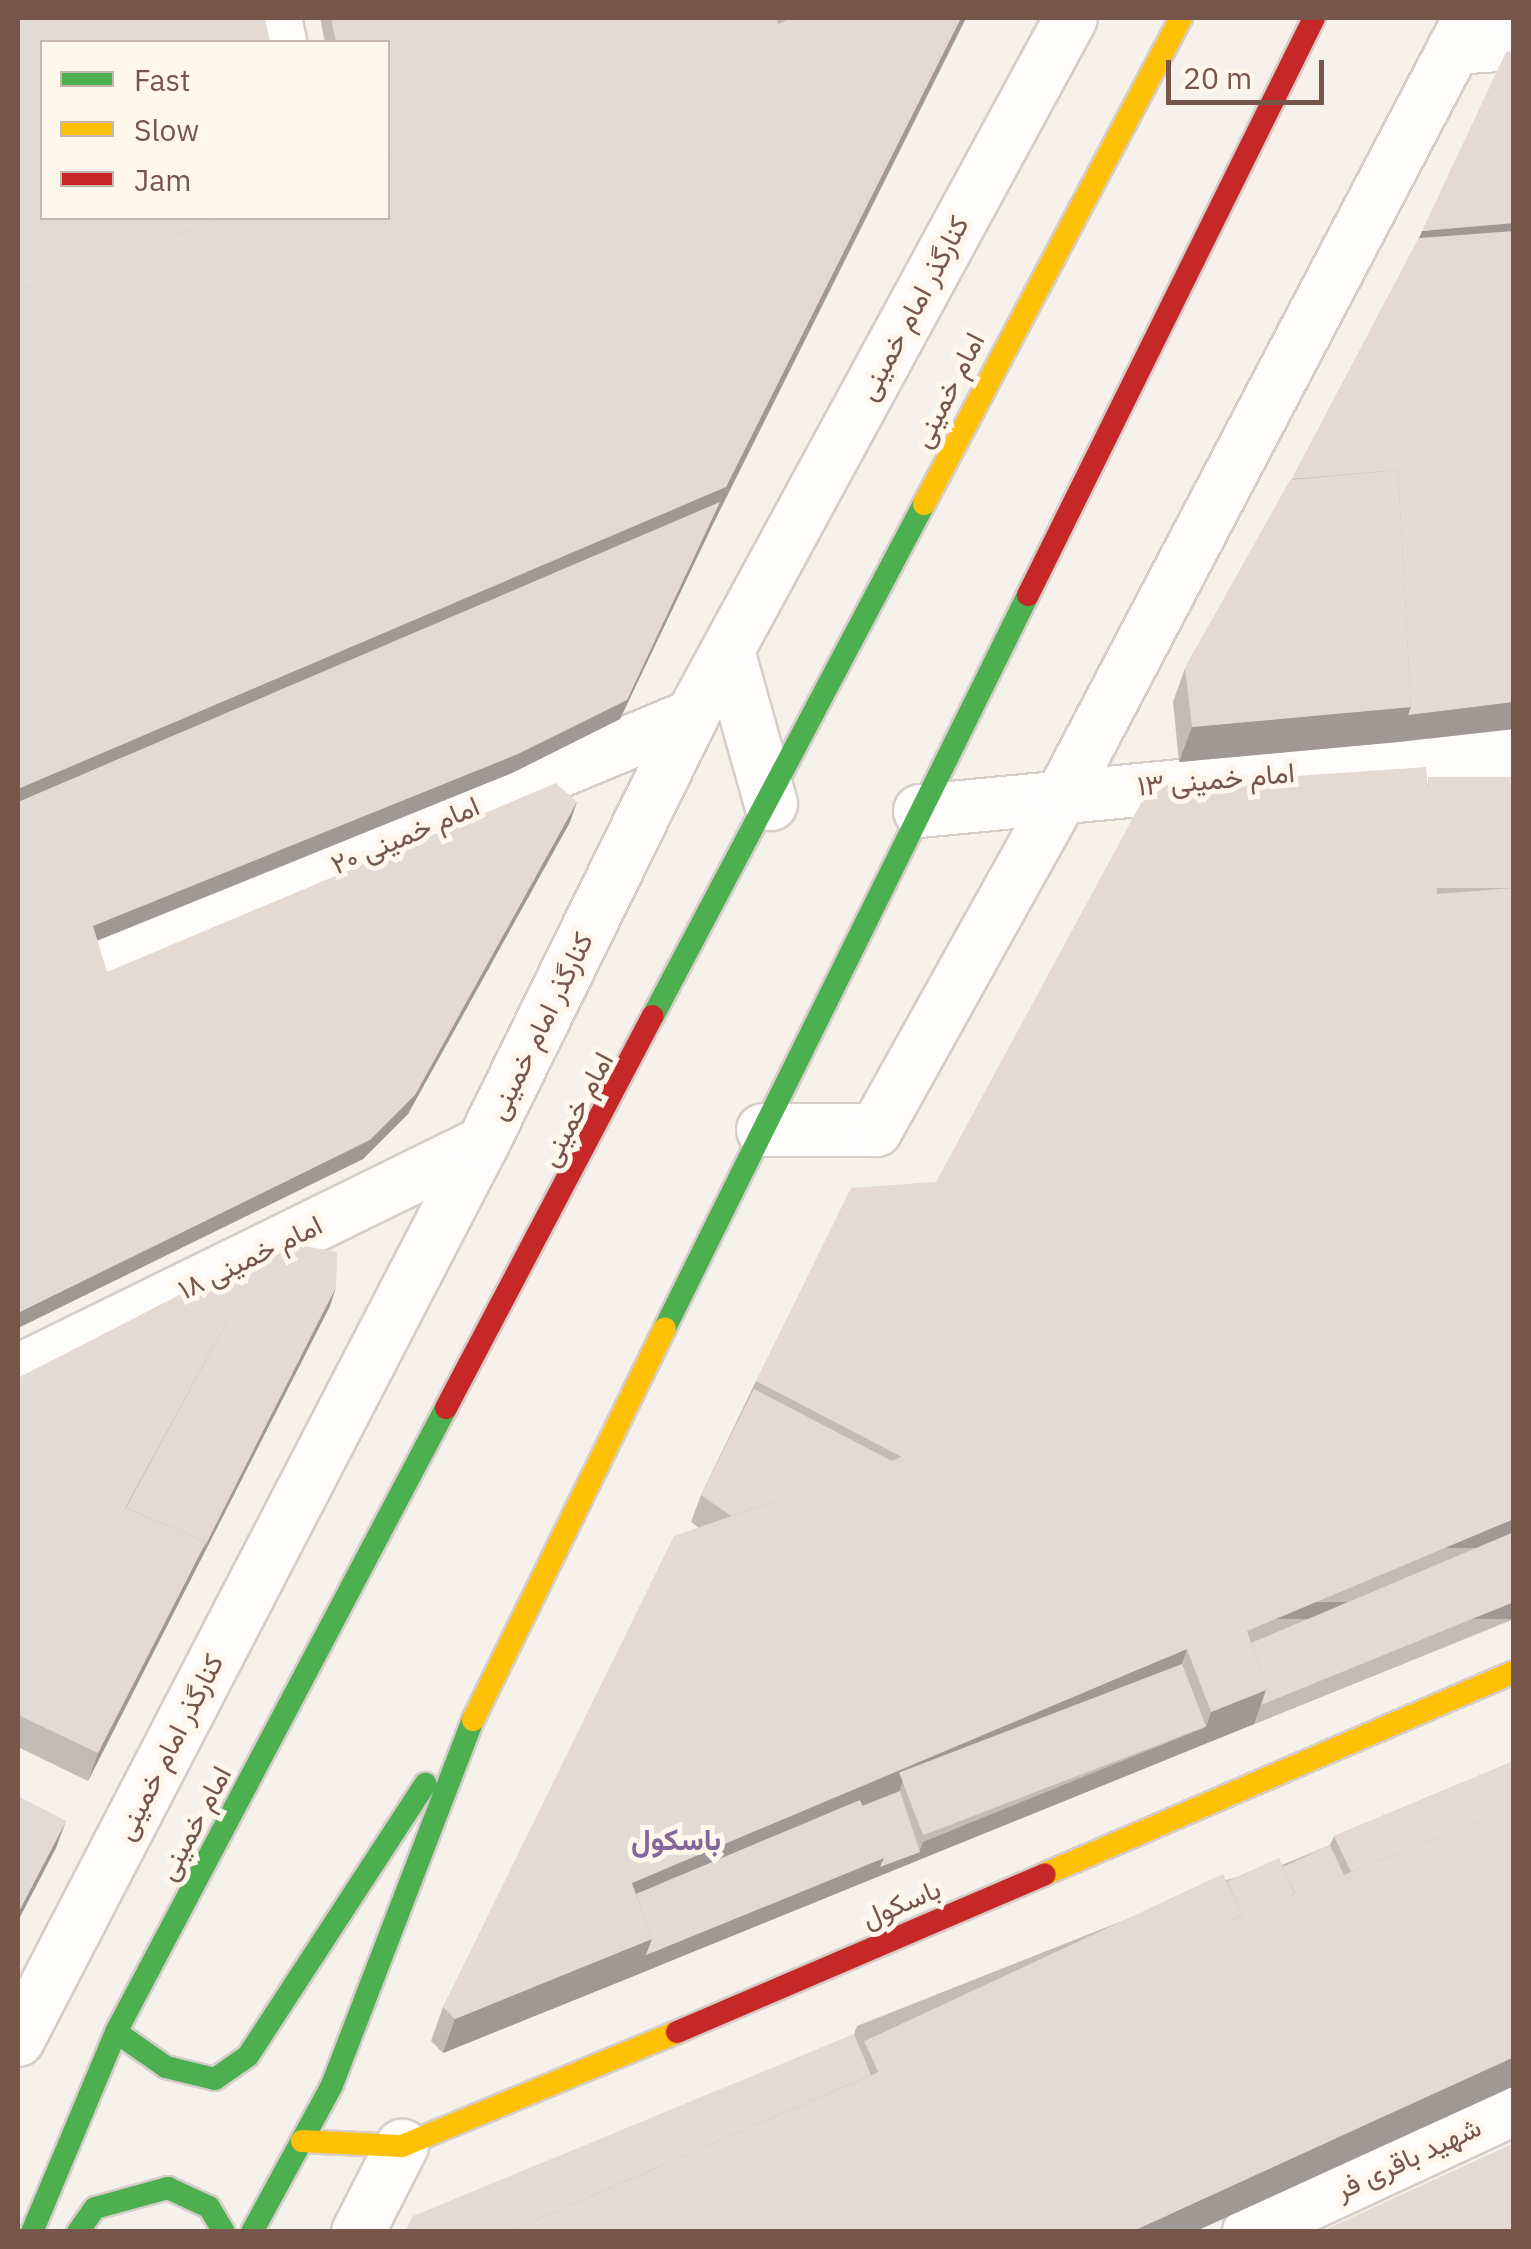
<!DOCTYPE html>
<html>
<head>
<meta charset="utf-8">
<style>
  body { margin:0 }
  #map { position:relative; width:1531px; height:2249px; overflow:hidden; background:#f7f1eb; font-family:"IBM Plex Sans",Vazirmatn,sans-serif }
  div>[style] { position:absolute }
  .roads { filter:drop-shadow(2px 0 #d6cdc8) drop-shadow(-2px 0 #d6cdc8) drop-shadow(0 2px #d6cdc8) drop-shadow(0 -2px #d6cdc8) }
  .street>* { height:52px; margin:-26px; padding:0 26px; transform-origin:26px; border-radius:26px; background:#fefdfc }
  .fast>* { height:22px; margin:-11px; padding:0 11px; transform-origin:11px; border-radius:11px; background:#4caf50 }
  .slow>* { height:22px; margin:-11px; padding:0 11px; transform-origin:11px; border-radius:11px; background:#ffc107 }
  .jam>* { height:22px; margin:-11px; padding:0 11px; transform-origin:11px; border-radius:11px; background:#c62828 }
  .wall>* { inset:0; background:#c4bbb5 }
  .shaded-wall>* { inset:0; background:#a09894; transform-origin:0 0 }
  .building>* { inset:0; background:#e4d9d3; transform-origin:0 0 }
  span { translate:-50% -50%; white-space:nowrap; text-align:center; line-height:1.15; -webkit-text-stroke:10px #fff6ec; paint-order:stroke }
  .street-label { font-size:28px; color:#76564b }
  .neighbourhood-label { font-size:30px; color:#846699; font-weight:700 }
  .frame { position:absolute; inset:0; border:20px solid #76564b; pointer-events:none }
  .legend { position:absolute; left:40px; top:40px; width:350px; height:180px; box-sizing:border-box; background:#fff6ec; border:2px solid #c8b6ac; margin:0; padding:12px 18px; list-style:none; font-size:30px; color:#76564b }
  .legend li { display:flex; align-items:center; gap:20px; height:50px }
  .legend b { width:50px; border:2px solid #c8b6ac }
  .scale { position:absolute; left:1166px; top:60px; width:158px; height:45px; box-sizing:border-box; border:5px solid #76564b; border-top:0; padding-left:12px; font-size:30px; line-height:35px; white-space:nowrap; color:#76564b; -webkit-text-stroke:8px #fff6ec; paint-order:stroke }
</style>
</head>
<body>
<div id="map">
  <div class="roads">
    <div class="street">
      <div style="left:275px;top:18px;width:25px;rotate:78deg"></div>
      <div style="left:1454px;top:48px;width:60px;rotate:-3.8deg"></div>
      <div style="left:728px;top:651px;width:159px;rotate:74.3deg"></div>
      <div style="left:920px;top:811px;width:597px;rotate:-5.48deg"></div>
      <div style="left:118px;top:955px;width:622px;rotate:-22.61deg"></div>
      <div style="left:763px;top:1130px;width:113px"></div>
      <div style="left:876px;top:1130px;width:387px;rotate:-60.9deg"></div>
      <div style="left:1064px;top:792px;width:874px;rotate:-62.32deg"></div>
      <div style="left:18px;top:1371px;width:518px;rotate:-26.12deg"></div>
      <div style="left:18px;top:2040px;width:1010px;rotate:-62.6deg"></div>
      <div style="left:483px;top:1143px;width:475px;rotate:-63.9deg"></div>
      <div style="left:692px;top:716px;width:794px;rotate:-61.5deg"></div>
      <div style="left:358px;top:2232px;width:97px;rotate:-62.9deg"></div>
      <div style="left:1249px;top:2232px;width:292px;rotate:-24.9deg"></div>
    </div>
    <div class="fast">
      <div style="left:653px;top:1016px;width:579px;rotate:-62.11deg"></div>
      <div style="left:665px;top:1328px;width:818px;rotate:-63.65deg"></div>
      <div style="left:116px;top:2032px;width:61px;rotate:35deg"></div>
      <div style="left:166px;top:2067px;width:50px;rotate:13.8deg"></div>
      <div style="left:215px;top:2079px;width:40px;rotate:-34.9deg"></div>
      <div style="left:248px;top:2056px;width:325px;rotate:-56.9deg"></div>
      <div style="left:32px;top:2232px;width:217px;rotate:-67.2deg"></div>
      <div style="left:116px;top:2032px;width:706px;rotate:-62.13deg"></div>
      <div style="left:78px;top:2232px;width:29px;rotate:-55deg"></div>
      <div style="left:95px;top:2208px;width:76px;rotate:-15.3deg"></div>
      <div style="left:168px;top:2188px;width:45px;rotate:24.9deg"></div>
      <div style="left:209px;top:2207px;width:29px;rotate:59deg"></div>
      <div style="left:252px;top:2232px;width:167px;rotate:-61.4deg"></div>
      <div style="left:332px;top:2085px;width:391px;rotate:-68.9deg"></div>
    </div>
    <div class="slow">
      <div style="left:924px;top:504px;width:550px;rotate:-62.13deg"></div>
      <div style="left:473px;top:1720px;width:436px;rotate:-63.9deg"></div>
      <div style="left:1045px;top:1874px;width:511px;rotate:-23.3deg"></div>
      <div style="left:302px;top:2141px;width:100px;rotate:2.9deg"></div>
      <div style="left:402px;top:2146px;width:298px;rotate:-22.5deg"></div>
    </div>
    <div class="jam">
      <div style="left:1028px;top:595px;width:644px;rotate:-63.63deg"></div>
      <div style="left:446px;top:1408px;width:443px;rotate:-62.2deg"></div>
      <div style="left:677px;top:2032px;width:400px;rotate:-23.2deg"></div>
    </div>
  </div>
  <div class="wall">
    <div style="clip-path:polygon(18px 18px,42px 218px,388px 218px,388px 42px,325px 42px,320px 18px,966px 18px,714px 522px,620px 719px,512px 773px,97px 941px,107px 972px,570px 822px,408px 1114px,363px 1159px,18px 1328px)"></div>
    <div style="clip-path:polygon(1514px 51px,1514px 729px,1398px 742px,1179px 762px,1173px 702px,1185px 668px,1292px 479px,1419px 238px)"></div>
    <div style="clip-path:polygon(1514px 777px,1514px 1619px,443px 2053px,431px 2041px,443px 2007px,699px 1528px,691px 1522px,701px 1495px,756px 1381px,936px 1182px,1428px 783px)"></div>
    <div style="clip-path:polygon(190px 1297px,330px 1306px,88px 1781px,18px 1747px,18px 1378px)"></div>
    <div style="clip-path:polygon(1514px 1761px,1514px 2086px,1194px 2232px,405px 2232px,854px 2034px,857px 2026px,1226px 1880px,1282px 1865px,1330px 1845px,1334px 1836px)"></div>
  </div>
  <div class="shaded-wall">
    <div style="clip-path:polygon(961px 18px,966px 18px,714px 522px,620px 719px,512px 773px,86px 945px,93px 926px,18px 818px,18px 789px)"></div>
    <div style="clip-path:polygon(1514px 223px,1514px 257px,1409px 265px,1422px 231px)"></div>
    <div style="clip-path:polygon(1514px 702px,1514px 729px,1398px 742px,1179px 762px,1192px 727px,1411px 707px)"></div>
    <div style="clip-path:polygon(577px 802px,570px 822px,408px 1114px,363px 1159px,18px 1328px,18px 1313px)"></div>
    <div style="clip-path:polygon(336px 1287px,330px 1306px,88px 1781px,98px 1753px)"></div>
    <div style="left:1514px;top:1519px;width:29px;height:290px;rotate:90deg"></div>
    <div style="left:1514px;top:1602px;width:17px;height:273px;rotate:90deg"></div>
    <div style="clip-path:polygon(1187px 1649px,1175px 1684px,903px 1781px,896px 1801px,631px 1912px,632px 1883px)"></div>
    <div style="clip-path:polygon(1266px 1690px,1254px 1724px,916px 1861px,923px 1842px,1206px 1727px,1211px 1712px)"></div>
    <div style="clip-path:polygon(66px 1821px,56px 1848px,18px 1921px,18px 1913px)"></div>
    <div style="clip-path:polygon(920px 1852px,916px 1861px,639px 1974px,646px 1955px,884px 1858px)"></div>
    <div style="clip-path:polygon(652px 1939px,639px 1974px,443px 2053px,455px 2019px)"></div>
    <div style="clip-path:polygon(1514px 2057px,1514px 2086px,1194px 2232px,1131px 2232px)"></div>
  </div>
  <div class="building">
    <div style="clip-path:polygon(18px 18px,265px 18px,270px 42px,42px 42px,42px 218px,224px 218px,18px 290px)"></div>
    <div style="clip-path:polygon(331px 18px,776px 18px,778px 24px,388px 160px,388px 42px,336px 42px)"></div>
    <div style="clip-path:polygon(785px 18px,961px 18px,726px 487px,18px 789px,18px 290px,224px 218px,388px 218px,388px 160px,786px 21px)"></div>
    <div style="clip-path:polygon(1514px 51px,1514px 223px,1422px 231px,1506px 52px)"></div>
    <div style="clip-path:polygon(1514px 231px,1514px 702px,1408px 715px,1411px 707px,1398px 470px,1292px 479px,1419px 238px)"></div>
    <div style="clip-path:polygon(1398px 470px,1411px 707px,1192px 727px,1185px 668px,1290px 480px)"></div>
    <div style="clip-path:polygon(720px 502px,627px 700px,518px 754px,93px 926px,107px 972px,556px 783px,577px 802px,415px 1095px,370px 1140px,18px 1313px,18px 802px)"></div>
    <div style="clip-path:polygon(1426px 767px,1437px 894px,1514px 888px,1514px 1519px,1247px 1631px,1266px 1690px,1211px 1712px,1187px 1649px,632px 1883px,652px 1939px,455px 2019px,443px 2007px,674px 1536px,902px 1457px,756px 1381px,851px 1188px,936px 1182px,1141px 803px,1167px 785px)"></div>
    <div style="left:1514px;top:777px;width:111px;height:86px;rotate:90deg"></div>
    <div style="clip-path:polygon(294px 1244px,337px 1252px,336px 1287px,203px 1550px,206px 1542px,126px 1508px,230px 1316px,190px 1297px)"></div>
    <div style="clip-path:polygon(183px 1293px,230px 1316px,125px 1508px,206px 1542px,98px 1753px,18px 1715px,18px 1378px)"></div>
    <div style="clip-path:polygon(754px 1389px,892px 1461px,731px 1516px,701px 1495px)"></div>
    <div style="clip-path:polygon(1514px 1532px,1514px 1602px,1261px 1705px,1266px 1690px,1251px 1643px)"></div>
    <div style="left:1182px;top:1664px;width:67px;height:303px;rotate:69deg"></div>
    <div style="clip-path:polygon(1514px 1761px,1514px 1808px,1351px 1872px,1334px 1836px)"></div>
    <div style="clip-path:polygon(900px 1791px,920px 1852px,880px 1867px,884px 1858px,862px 1806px)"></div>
    <div style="clip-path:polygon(18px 1796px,66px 1821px,18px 1913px)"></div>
    <div style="clip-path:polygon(860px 1800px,884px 1858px,646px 1955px,652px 1939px,636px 1894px)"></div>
    <div style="clip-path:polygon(1514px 1808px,1514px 2057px,1131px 2232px,508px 2232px,1247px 1913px)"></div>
    <div style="left:1330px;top:1845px;width:33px;height:52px;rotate:65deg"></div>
    <div style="left:1279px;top:1858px;width:39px;height:57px;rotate:66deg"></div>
    <div style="left:1223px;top:1874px;width:45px;height:396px;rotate:65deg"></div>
    <div style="clip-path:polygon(854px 2034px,871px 2075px,508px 2232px,405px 2232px,413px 2216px)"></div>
    <div style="clip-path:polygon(1514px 2143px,1514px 2232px,1320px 2232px)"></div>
  </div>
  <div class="street-label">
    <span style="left:913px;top:308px;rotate:-62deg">کنارگذر امام خمینی</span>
    <span style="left:948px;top:390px;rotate:-63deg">امام خمینی</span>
    <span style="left:1216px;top:779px;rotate:-5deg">امام خمینی ۱۳</span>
    <span style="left:405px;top:835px;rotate:-23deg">امام خمینی ۲۰</span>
    <span style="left:540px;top:1026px;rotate:-64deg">کنارگذر امام خمینی</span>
    <span style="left:576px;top:1109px;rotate:-62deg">امام خمینی</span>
    <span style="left:250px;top:1257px;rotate:-26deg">امام خمینی ۱۸</span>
    <span style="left:169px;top:1747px;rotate:-63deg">کنارگذر امام خمینی</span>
    <span style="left:194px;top:1823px;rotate:-62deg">امام خمینی</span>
    <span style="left:901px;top:1903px;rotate:-23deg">باسکول</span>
    <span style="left:1408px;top:2158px;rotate:-25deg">شهید باقری فر</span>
  </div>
  <div class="neighbourhood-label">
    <span style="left:676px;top:1839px">باسکول</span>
  </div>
  <div class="frame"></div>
  <ul class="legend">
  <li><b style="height:12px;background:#4caf50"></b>Fast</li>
  <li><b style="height:12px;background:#ffc107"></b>Slow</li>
  <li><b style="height:12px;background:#c62828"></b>Jam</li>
  </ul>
  <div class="scale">20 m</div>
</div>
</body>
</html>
